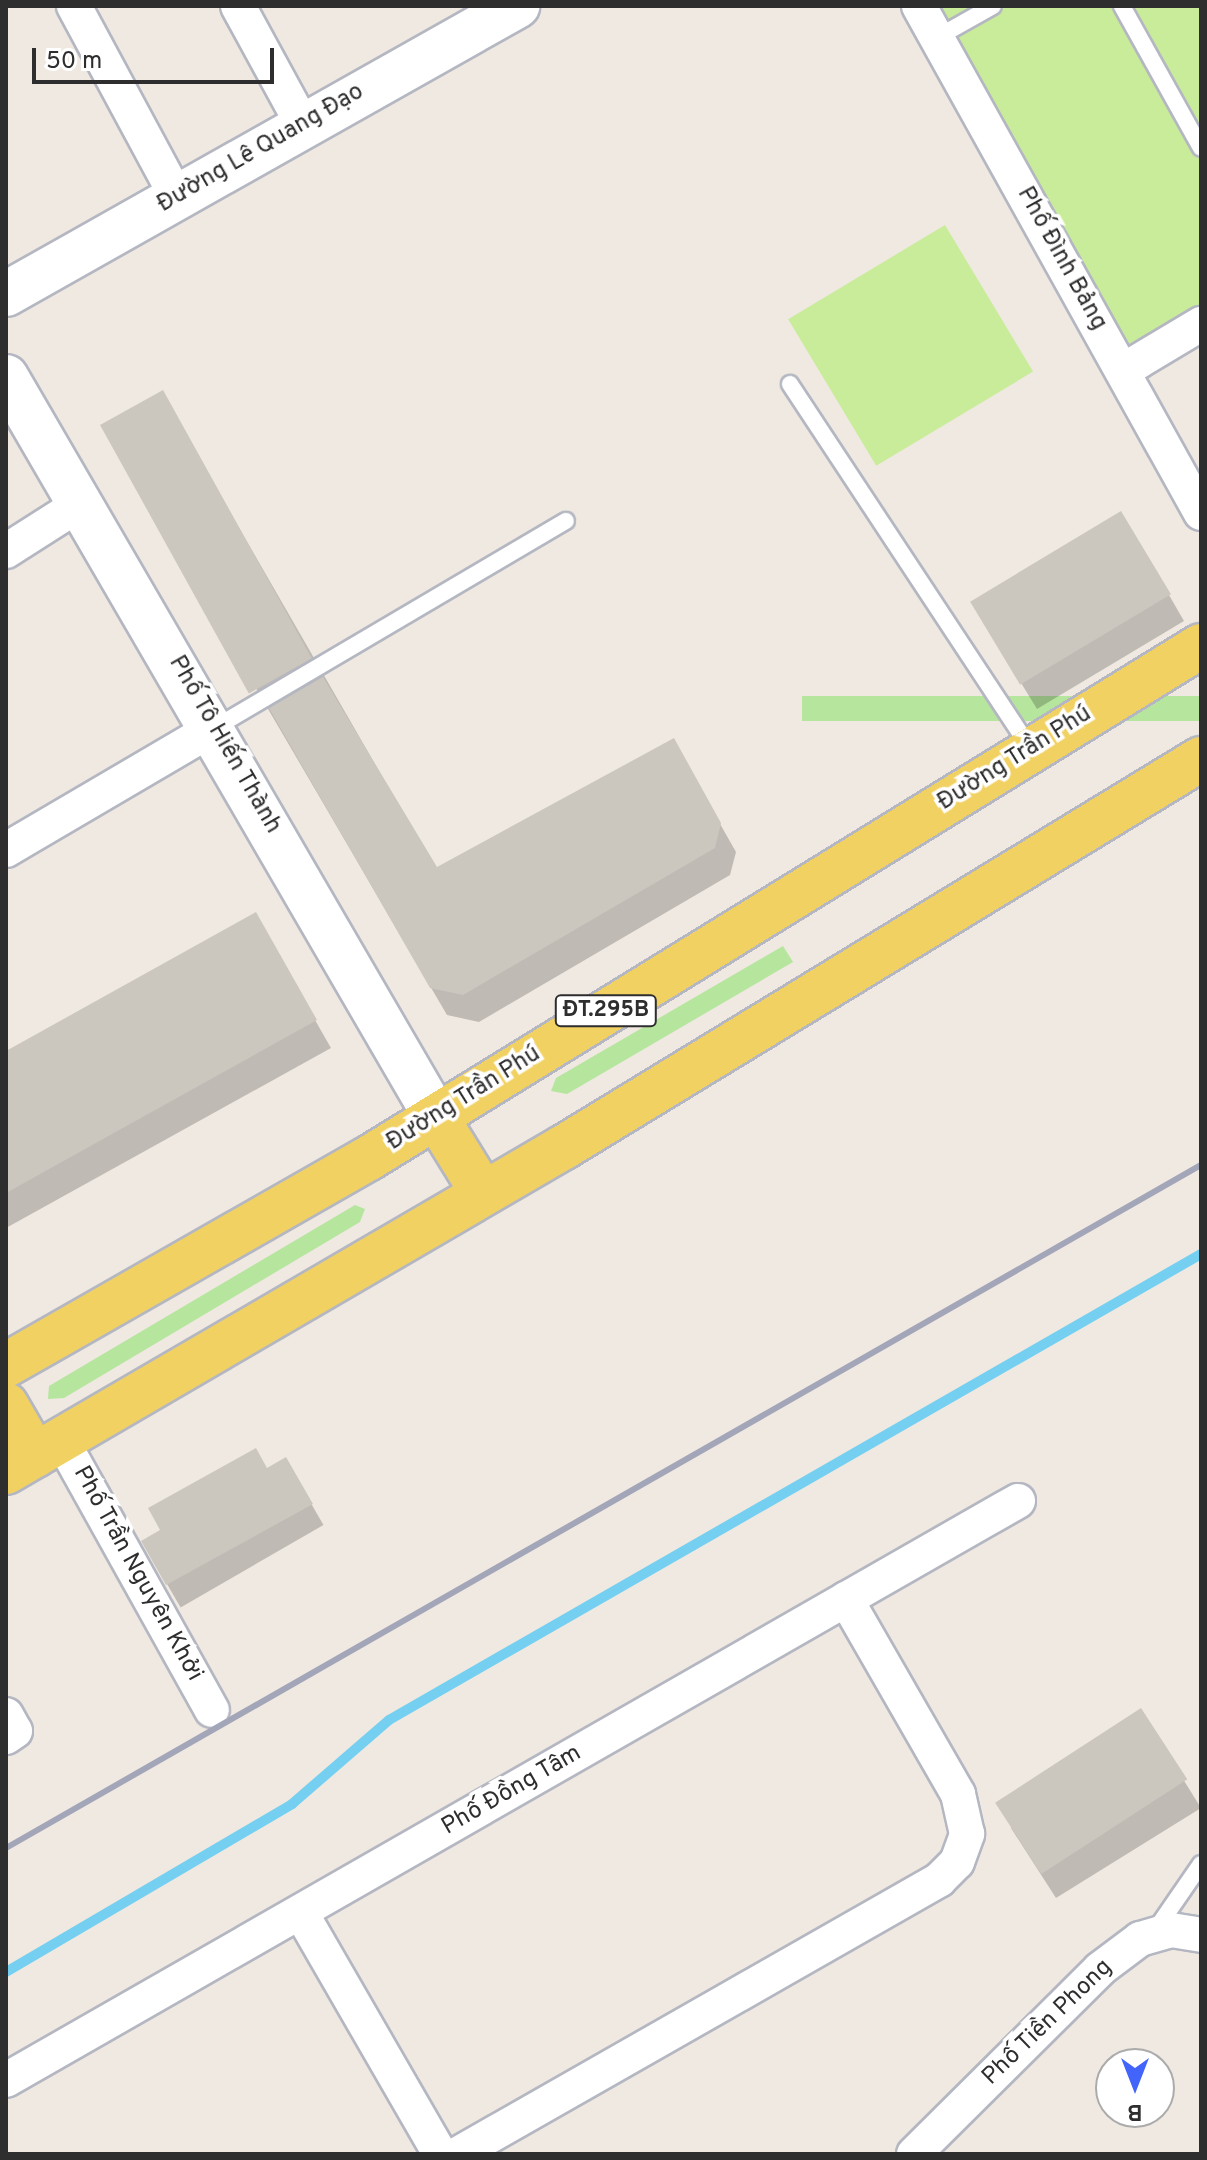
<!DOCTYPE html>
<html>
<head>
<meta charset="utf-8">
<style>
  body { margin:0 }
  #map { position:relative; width:1207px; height:2160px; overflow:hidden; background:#efe9e1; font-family:Overpass,sans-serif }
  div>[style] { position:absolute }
  .green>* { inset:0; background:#b6e59e; transform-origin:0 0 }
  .pitch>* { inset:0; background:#c9ec9a; transform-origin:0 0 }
  .shadow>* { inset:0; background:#0003; transform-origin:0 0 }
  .stream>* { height:10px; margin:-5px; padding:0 5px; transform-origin:5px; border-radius:5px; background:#75cff0 }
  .building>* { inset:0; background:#cbc7bf; transform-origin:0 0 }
  .roads { filter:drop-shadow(2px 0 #b4b7c1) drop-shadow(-2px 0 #b4b7c1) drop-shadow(0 2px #b4b7c1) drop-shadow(0 -2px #b4b7c1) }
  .lane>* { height:16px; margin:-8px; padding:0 8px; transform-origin:8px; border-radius:8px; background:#fff }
  .street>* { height:34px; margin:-17px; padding:0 17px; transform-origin:17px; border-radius:17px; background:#fff }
  .secondary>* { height:44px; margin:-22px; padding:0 22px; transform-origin:22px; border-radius:22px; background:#fff }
  .primary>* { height:44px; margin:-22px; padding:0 22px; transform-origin:22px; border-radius:22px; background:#f2d163 }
  .rail>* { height:6px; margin:-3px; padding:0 3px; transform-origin:3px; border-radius:3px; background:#a3a6b8 }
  span { translate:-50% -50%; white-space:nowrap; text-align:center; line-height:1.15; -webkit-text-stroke:7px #fff; paint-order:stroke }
  .shield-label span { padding:2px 6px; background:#fff; border:2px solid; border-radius:6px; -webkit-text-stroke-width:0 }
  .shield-label { font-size:22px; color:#2e2e2e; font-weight:700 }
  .street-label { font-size:24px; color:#2e2e2e }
  .frame { position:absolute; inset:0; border:8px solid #2e2e2e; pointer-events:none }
  .north { position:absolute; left:1095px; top:2048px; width:80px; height:80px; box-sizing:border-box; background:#fff; border:2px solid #ababab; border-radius:50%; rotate:180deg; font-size:22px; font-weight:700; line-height:32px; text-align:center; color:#2e2e2e }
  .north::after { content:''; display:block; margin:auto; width:28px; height:36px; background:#4264fb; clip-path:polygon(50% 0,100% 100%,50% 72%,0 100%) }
  .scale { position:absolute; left:32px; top:48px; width:242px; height:36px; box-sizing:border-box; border:4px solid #2e2e2e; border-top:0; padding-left:10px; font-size:24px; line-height:28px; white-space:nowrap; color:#2e2e2e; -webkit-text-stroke:6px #fff; paint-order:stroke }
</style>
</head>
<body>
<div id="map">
  <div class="green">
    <div style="left:1201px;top:696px;width:25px;height:399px;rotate:90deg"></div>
    <div style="clip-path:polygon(783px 946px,793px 962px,567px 1094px,551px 1091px,556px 1078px)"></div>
    <div style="clip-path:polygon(355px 1205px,365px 1209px,360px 1222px,64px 1398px,48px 1399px,49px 1386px)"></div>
  </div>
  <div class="pitch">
    <div style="clip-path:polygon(934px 6px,1201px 6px,1201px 309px,1127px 355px)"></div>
    <div style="left:945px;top:225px;width:171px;height:183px;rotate:59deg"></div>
  </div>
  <div class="shadow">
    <div style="clip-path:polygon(177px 420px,436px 870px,673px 741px,736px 852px,730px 875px,479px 1022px,447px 1015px,119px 454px)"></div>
    <div style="clip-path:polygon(1169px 595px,1184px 621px,1037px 709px,988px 629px)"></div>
    <div style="clip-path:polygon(255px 915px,331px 1048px,6px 1228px,6px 1053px)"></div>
    <div style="left:286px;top:1460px;width:75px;height:165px;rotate:60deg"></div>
    <div style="clip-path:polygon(1140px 1710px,1201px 1808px,1056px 1898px,1011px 1828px)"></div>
  </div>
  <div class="stream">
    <div style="left:6px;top:1972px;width:332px;rotate:-30.4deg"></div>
    <div style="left:292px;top:1804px;width:128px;rotate:-40.9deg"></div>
    <div style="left:389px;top:1720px;width:936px;rotate:-29.85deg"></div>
  </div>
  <div class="building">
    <div style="left:163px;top:390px;width:307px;height:72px;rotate:61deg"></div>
    <div style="left:1121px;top:511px;width:97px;height:176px;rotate:59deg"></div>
    <div style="clip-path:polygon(323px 677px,437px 867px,674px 738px,721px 823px,715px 848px,463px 995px,430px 988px,269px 708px)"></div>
    <div style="clip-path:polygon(256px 912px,317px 1020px,6px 1193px,6px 1051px)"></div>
    <div style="clip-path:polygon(256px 1448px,267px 1468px,286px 1457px,313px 1504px,166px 1585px,141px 1541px,160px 1530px,148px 1508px)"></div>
    <div style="left:1141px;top:1708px;width:85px;height:174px;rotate:57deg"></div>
  </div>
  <div class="roads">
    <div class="lane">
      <div style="left:1122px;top:6px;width:162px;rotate:60.9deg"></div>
      <div style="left:936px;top:38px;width:65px;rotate:-29.3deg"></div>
      <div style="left:790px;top:384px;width:436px;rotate:56.6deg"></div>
      <div style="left:216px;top:727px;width:406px;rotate:-30.5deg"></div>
      <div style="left:1152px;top:1935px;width:86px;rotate:-55.4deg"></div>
    </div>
    <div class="street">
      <div style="left:74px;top:6px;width:217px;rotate:61.7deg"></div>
      <div style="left:238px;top:6px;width:136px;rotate:61.4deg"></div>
      <div style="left:919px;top:6px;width:580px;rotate:60.92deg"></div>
      <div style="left:1124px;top:370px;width:90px;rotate:-30.9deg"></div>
      <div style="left:6px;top:551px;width:91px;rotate:-32.5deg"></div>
      <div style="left:6px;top:850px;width:243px;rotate:-30.4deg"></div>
      <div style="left:61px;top:1439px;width:310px;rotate:60.9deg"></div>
      <div style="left:6px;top:1715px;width:18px;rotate:61deg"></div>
      <div style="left:15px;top:1731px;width:11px;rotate:146deg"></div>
      <div style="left:301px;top:1913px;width:278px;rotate:60deg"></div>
      <div style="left:6px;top:2080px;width:1166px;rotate:-29.78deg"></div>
      <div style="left:458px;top:2154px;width:554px;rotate:-29.67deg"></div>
      <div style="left:939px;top:1880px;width:25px;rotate:-45deg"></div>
      <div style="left:957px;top:1862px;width:30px;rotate:-70deg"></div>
      <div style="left:967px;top:1834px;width:41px;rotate:-102.7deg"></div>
      <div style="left:958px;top:1794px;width:225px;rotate:-119.9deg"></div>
      <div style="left:914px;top:2154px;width:262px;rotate:-44.8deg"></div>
      <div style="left:1100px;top:1969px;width:50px;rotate:-36.9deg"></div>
      <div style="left:1140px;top:1939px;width:32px;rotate:-16deg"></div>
      <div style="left:1171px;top:1930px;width:30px;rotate:9deg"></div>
    </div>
    <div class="secondary">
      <div style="left:6px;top:294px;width:587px;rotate:-29.41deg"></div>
      <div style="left:6px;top:377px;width:856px;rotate:59.84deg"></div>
    </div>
    <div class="primary">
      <div style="left:436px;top:1117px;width:89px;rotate:58.3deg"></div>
      <div style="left:6px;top:1365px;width:418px;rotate:-29.7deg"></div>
      <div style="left:369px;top:1158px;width:977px;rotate:-31.61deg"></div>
      <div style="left:6px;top:1405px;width:58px;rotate:59.9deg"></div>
      <div style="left:6px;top:1472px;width:646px;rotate:-30.22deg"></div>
      <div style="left:564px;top:1147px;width:746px;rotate:-31.35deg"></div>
    </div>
  </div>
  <div class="rail">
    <div style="left:6px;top:1848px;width:1376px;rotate:-29.75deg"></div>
  </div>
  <div class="shield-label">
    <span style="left:606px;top:1011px">ĐT.295B</span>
  </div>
  <div class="street-label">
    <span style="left:261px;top:149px;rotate:-30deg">Đường Lê Quang Đạo</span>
    <span style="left:1061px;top:259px;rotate:61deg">Phố Đình Bảng</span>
    <span style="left:224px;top:745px;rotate:60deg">Phố Tô Hiến Thành</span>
    <span style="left:1015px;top:759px;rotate:-32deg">Đường Trần Phú</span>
    <span style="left:464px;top:1099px;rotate:-32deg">Đường Trần Phú</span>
    <span style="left:137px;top:1574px;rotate:61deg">Phố Trần Nguyên Khởi</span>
    <span style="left:512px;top:1791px;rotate:-30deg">Phố Đồng Tâm</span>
    <span style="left:1048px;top:2023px;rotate:-44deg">Phố Tiền Phong</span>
  </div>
  <div class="frame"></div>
  <div class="north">B</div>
  <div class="scale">50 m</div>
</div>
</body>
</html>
